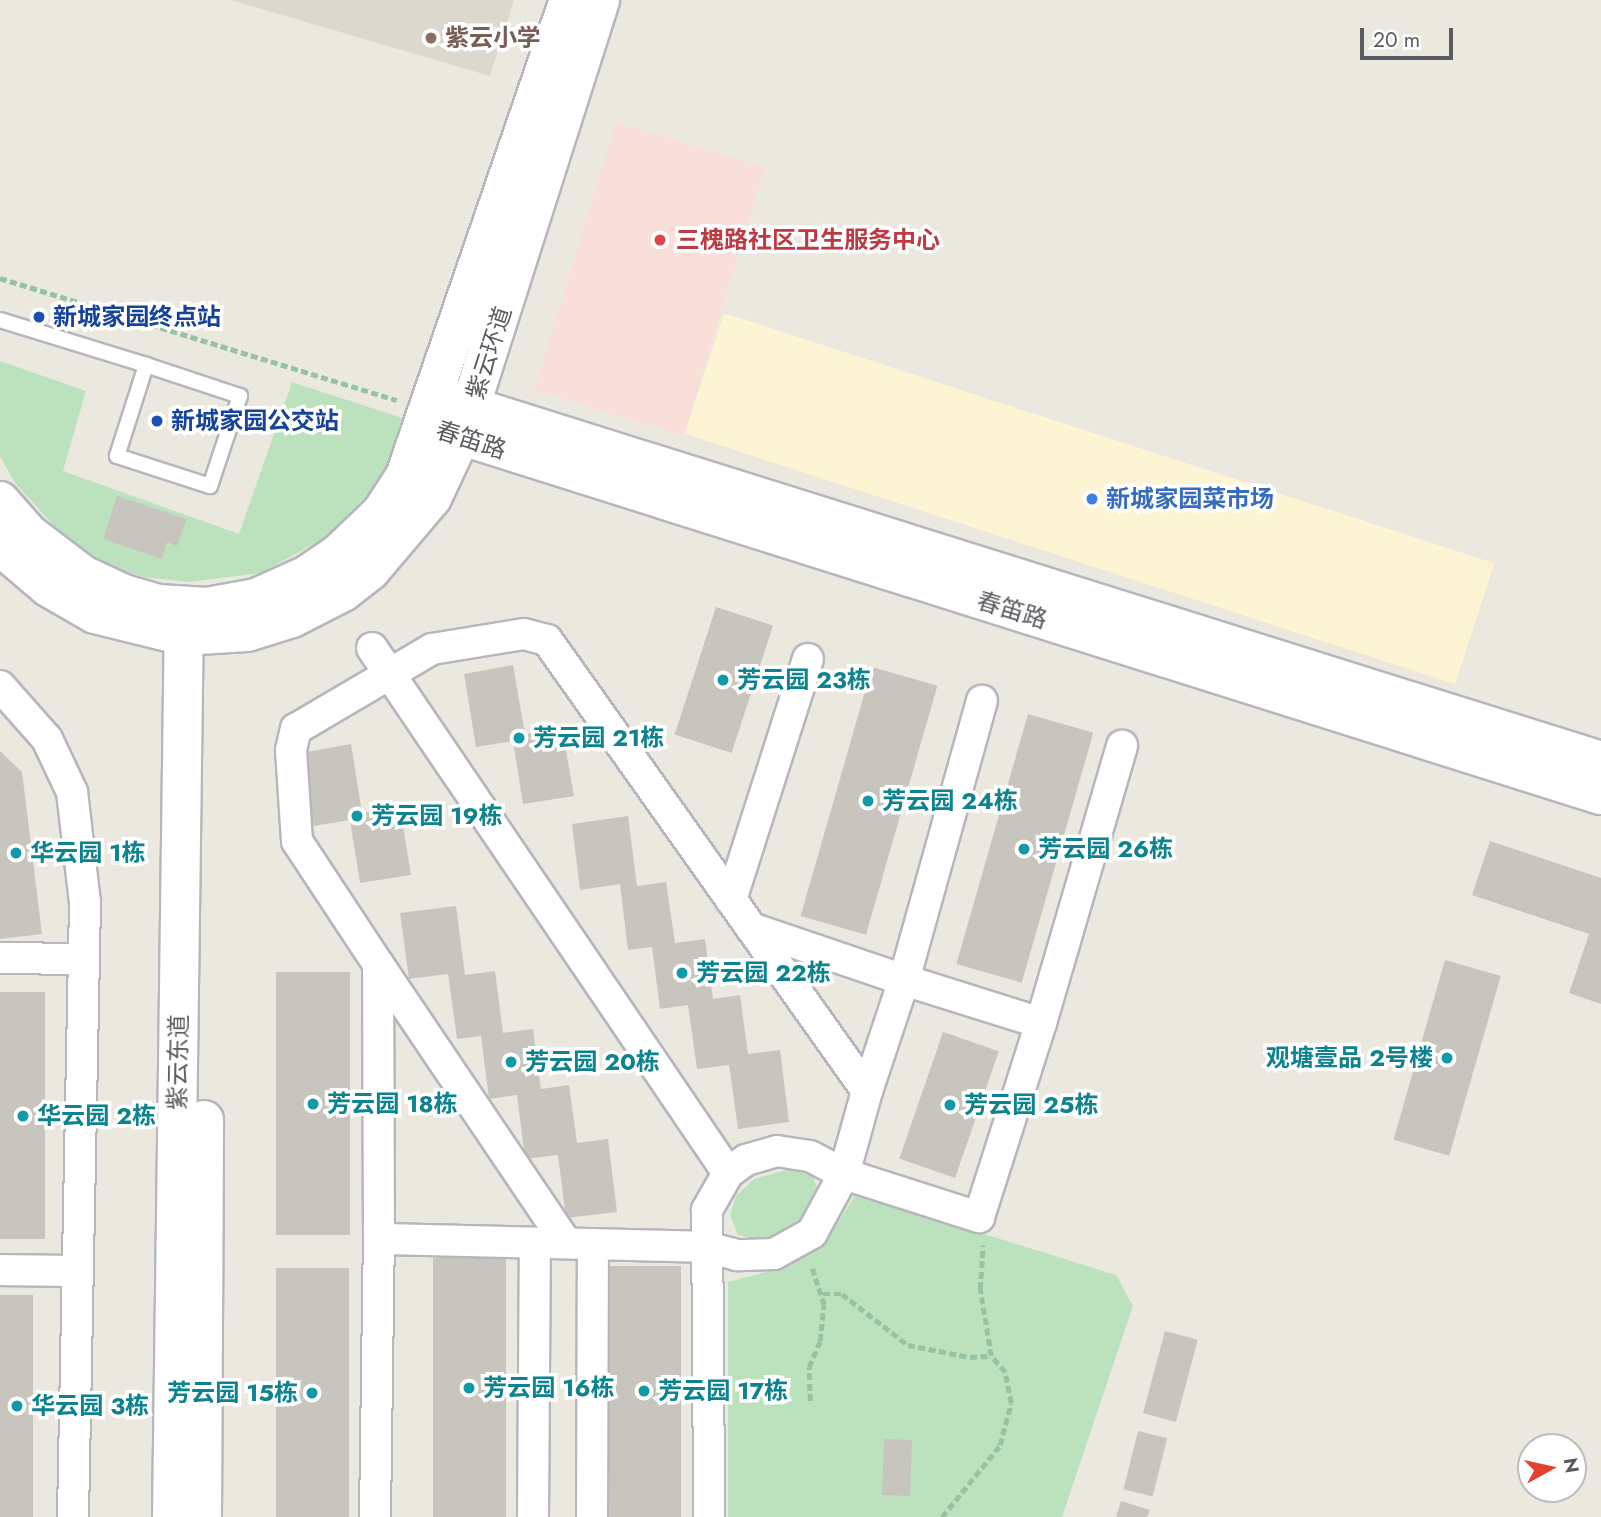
<!DOCTYPE html>
<html>
<head>
<meta charset="utf-8">
<style>
  body { margin:0 }
  #map { position:relative; width:1601px; height:1517px; overflow:hidden; background:#ebe9df; font-family:Jost,"Noto Sans SC",sans-serif }
  div>[style] { position:absolute }
  .commercial>* { inset:0; background:#fcf4d3; transform-origin:0 0 }
  .education>* { inset:0; background:#dbd8cd }
  .medical>* { inset:0; background:#f9deda; transform-origin:0 0 }
  .green>* { inset:0; background:#bce2bd }
  .building>* { inset:0; background:#c8c5bf; transform-origin:0 0 }
  .path>* { height:4.5px; margin-top:-2.25px; transform-origin:0; background:repeating-linear-gradient(90deg,#95c3a4 0 7px,transparent 0 10.5px) }
  .roads { filter:drop-shadow(2px 0 #b5b7bc) drop-shadow(-2px 0 #b5b7bc) drop-shadow(0 2px #b5b7bc) drop-shadow(0 -2px #b5b7bc) }
  .lane>* { height:14px; margin:-7px; padding:0 7px; transform-origin:7px; border-radius:7px; background:#fff }
  .street>* { height:30px; margin:-15px; padding:0 15px; transform-origin:15px; border-radius:15px; background:#fff }
  .secondary>* { height:38px; margin:-19px; padding:0 19px; transform-origin:19px; border-radius:19px; background:#fff }
  .dots>* { width:19px; height:19px; translate:-50% -50%; box-sizing:border-box; border:4px solid #fff; border-radius:50% }
  span { translate:-50% -50%; white-space:nowrap; text-align:center; line-height:1.15; -webkit-text-stroke:7px #fff; paint-order:stroke }
  .education-label { font-size:24px; color:#785e54; font-weight:700 }
  .left { translate:0 -50%; text-align:left }
  .health-label { font-size:24px; color:#be3a42; font-weight:700 }
  .transit-label { font-size:24px; color:#164399; font-weight:700 }
  .street-label { font-size:24px; color:#585b60 }
  .shop-label { font-size:24px; color:#366cbe; font-weight:700 }
  .culture-label { font-size:24px; color:#0d838f; font-weight:700 }
  .right { translate:-100% -50%; text-align:right }
  .north { position:absolute; left:1517px; top:1433px; width:70px; height:70px; box-sizing:border-box; background:#fff; border:2px solid #bcbdbf; border-radius:50%; rotate:82deg; font-size:19px; font-weight:700; line-height:28px; text-align:center; color:#585b60 }
  .north::after { content:''; display:block; margin:auto; width:24px; height:32px; background:#e2422e; clip-path:polygon(50% 0,100% 100%,50% 72%,0 100%) }
  .scale { position:absolute; left:1360px; top:28px; width:93px; height:32px; box-sizing:border-box; border:4px solid #585b60; border-top:0; padding-left:9px; font-size:21px; line-height:24px; white-space:nowrap; color:#585b60; -webkit-text-stroke:5px #fff; paint-order:stroke }
</style>
</head>
<body>
<div id="map">
  <div class="commercial">
    <div style="left:724px;top:313px;width:810px;height:127px;rotate:18deg"></div>
  </div>
  <div class="education">
    <div style="clip-path:polygon(231px 0,514px 0,490px 76px)"></div>
  </div>
  <div class="medical">
    <div style="left:616px;top:122px;width:156px;height:280px;rotate:17deg"></div>
  </div>
  <div class="green">
    <div style="clip-path:polygon(0 361px,86px 391px,63px 471px,239px 534px,292px 382px,402px 418px,389px 460px,372px 490px,323px 539px,261px 573px,189px 582px,144px 577px,111px 567px,66px 539px,15px 483px,0 456px)"></div>
    <div style="clip-path:polygon(797px 1167px,812px 1173px,818px 1191px,807px 1216px,783px 1234px,759px 1240px,738px 1235px,730px 1215px,736px 1196px,754px 1179px)"></div>
    <div style="clip-path:polygon(856px 1194px,1116px 1275px,1133px 1306px,1062px 1517px,728px 1517px,728px 1282px,785px 1267px,829px 1237px)"></div>
  </div>
  <div class="building">
    <div style="clip-path:polygon(117px 496px,187px 519px,177px 546px,167px 542px,162px 559px,103px 539px)"></div>
    <div style="left:716px;top:607px;width:60px;height:134px;rotate:18deg"></div>
    <div style="clip-path:polygon(513px 665px,525px 734px,562px 728px,574px 796px,523px 804px,513px 741px,476px 747px,464px 674px)"></div>
    <div style="left:872px;top:667px;width:68px;height:259px;rotate:16deg"></div>
    <div style="left:1028px;top:714px;width:68px;height:260px;rotate:16deg"></div>
    <div style="clip-path:polygon(351px 744px,362px 813px,400px 807px,411px 875px,360px 883px,350px 820px,313px 826px,301px 753px)"></div>
    <div style="clip-path:polygon(0 751px,22px 772px,42px 934px,0 939px)"></div>
    <div style="clip-path:polygon(628px 816px,637px 886px,666px 882px,675px 943px,705px 939px,713px 999px,740px 995px,748px 1054px,780px 1050px,789px 1122px,738px 1129px,729px 1065px,697px 1069px,688px 1005px,660px 1009px,652px 947px,628px 950px,620px 884px,580px 890px,572px 824px)"></div>
    <div style="clip-path:polygon(1490px 841px,1601px 878px,1601px 1004px,1569px 993px,1589px 934px,1472px 895px)"></div>
    <div style="clip-path:polygon(456px 906px,465px 975px,495px 971px,503px 1033px,533px 1029px,541px 1089px,569px 1085px,577px 1143px,608px 1139px,617px 1212px,566px 1218px,558px 1155px,525px 1159px,517px 1095px,489px 1099px,481px 1036px,457px 1039px,448px 974px,409px 979px,400px 913px)"></div>
    <div style="left:1445px;top:960px;width:58px;height:187px;rotate:16deg"></div>
    <div style="left:276px;top:972px;width:74px;height:263px"></div>
    <div style="left:45px;top:992px;width:247px;height:45px;rotate:90deg"></div>
    <div style="left:943px;top:1032px;width:59px;height:134px;rotate:19deg"></div>
    <div style="left:433px;top:1258px;width:73px;height:259px"></div>
    <div style="left:608px;top:1266px;width:73px;height:251px"></div>
    <div style="left:276px;top:1268px;width:73px;height:249px"></div>
    <div style="left:0;top:1295px;width:33px;height:222px"></div>
    <div style="left:1165px;top:1331px;width:34px;height:85px;rotate:15deg"></div>
    <div style="left:1138px;top:1431px;width:30px;height:60px;rotate:14deg"></div>
    <div style="left:884px;top:1439px;width:28px;height:56px;rotate:2deg"></div>
    <div style="clip-path:polygon(1121px 1501px,1150px 1510px,1147px 1517px,1116px 1517px)"></div>
  </div>
  <div class="path">
    <div style="left:0;top:278px;width:415px;rotate:17.1deg"></div>
    <div style="left:823px;top:1294px;width:19px"></div>
    <div style="left:842px;top:1294px;width:83px;rotate:37.7deg"></div>
    <div style="left:908px;top:1345px;width:63px;rotate:11deg"></div>
    <div style="left:970px;top:1357px;width:21px;rotate:-3deg"></div>
    <div style="left:991px;top:1356px;width:68px;rotate:-99.3deg"></div>
    <div style="left:980px;top:1289px;width:44px;rotate:-86.1deg"></div>
    <div style="left:810px;top:1401px;width:34px;rotate:-92deg"></div>
    <div style="left:809px;top:1367px;width:28px;rotate:-67deg"></div>
    <div style="left:820px;top:1341px;width:36px;rotate:-84deg"></div>
    <div style="left:824px;top:1305px;width:40px;rotate:-108deg"></div>
    <div style="left:942px;top:1517px;width:92px;rotate:-51.1deg"></div>
    <div style="left:1000px;top:1445px;width:43px;rotate:-75.3deg"></div>
    <div style="left:1011px;top:1403px;width:32px;rotate:-101deg"></div>
    <div style="left:1005px;top:1372px;width:21px;rotate:-131deg"></div>
  </div>
  <div class="roads">
    <div class="lane">
      <div style="left:0;top:320px;width:153px;rotate:17.1deg"></div>
      <div style="left:146px;top:365px;width:99px;rotate:18.3deg"></div>
      <div style="left:240px;top:396px;width:95px;rotate:108.4deg"></div>
      <div style="left:210px;top:486px;width:98px;rotate:-162.1deg"></div>
      <div style="left:117px;top:456px;width:96px;rotate:-72.3deg"></div>
    </div>
    <div class="street">
      <div style="left:372px;top:648px;width:634px;rotate:55.86deg"></div>
      <div style="left:728px;top:1173px;width:43px;rotate:119.6deg"></div>
      <div style="left:707px;top:1210px;width:307px;rotate:89.6deg"></div>
      <div style="left:0;top:686px;width:71px;rotate:48.4deg"></div>
      <div style="left:47px;top:739px;width:59px;rotate:64.7deg"></div>
      <div style="left:72px;top:792px;width:111px;rotate:83.3deg"></div>
      <div style="left:85px;top:902px;width:615px;rotate:91.12deg"></div>
      <div style="left:731px;top:900px;width:253px;rotate:-72.3deg"></div>
      <div style="left:751px;top:928px;width:162px;rotate:18.8deg"></div>
      <div style="left:904px;top:980px;width:290px;rotate:-74.4deg"></div>
      <div style="left:0;top:958px;width:84px;rotate:0.7deg"></div>
      <div style="left:378px;top:964px;width:147px;rotate:-123.4deg"></div>
      <div style="left:297px;top:841px;width:91px;rotate:-93.8deg"></div>
      <div style="left:291px;top:750px;width:22px;rotate:-77deg"></div>
      <div style="left:296px;top:729px;width:158px;rotate:-30.5deg"></div>
      <div style="left:432px;top:649px;width:93px;rotate:-9.3deg"></div>
      <div style="left:524px;top:634px;width:24px;rotate:15deg"></div>
      <div style="left:547px;top:640px;width:553px;rotate:54.64deg"></div>
      <div style="left:867px;top:1091px;width:86px;rotate:105.5deg"></div>
      <div style="left:844px;top:1174px;width:67px;rotate:118.5deg"></div>
      <div style="left:812px;top:1233px;width:43px;rotate:151.1deg"></div>
      <div style="left:774px;top:1254px;width:37px;rotate:178deg"></div>
      <div style="left:737px;top:1255px;width:31px;rotate:-165deg"></div>
      <div style="left:707px;top:1247px;width:328px;rotate:-178.6deg"></div>
      <div style="left:379px;top:1239px;width:275px;rotate:-90.2deg"></div>
      <div style="left:378px;top:964px;width:336px;rotate:56deg"></div>
      <div style="left:1041px;top:1023px;width:289px;rotate:-73.7deg"></div>
      <div style="left:728px;top:1173px;width:22px;rotate:-36deg"></div>
      <div style="left:746px;top:1160px;width:32px;rotate:-16deg"></div>
      <div style="left:777px;top:1151px;width:33px;rotate:9deg"></div>
      <div style="left:810px;top:1156px;width:38px;rotate:28deg"></div>
      <div style="left:844px;top:1174px;width:142px;rotate:17.7deg"></div>
      <div style="left:979px;top:1217px;width:204px;rotate:-72.3deg"></div>
      <div style="left:1041px;top:1023px;width:144px;rotate:-162.6deg"></div>
      <div style="left:904px;top:980px;width:117px;rotate:108.4deg"></div>
      <div style="left:0;top:1270px;width:78px;rotate:0.7deg"></div>
      <div style="left:375px;top:1517px;width:278px;rotate:-89.2deg"></div>
      <div style="left:533px;top:1517px;width:274px;rotate:-89.6deg"></div>
      <div style="left:592px;top:1517px;width:273px;rotate:-89.8deg"></div>
    </div>
    <div class="secondary">
      <div style="left:434px;top:395px;width:1223px;rotate:17.41deg"></div>
      <div style="left:424px;top:424px;width:1234px;rotate:17.5deg"></div>
      <div style="left:0;top:501px;width:44px;rotate:48.7deg"></div>
      <div style="left:29px;top:534px;width:68px;rotate:37.2deg"></div>
      <div style="left:83px;top:575px;width:45px;rotate:24.9deg"></div>
      <div style="left:124px;top:594px;width:36px;rotate:16deg"></div>
      <div style="left:159px;top:604px;width:48px;rotate:3.6deg"></div>
      <div style="left:207px;top:607px;width:50px;rotate:-10.4deg"></div>
      <div style="left:256px;top:598px;width:56px;rotate:-24.3deg"></div>
      <div style="left:307px;top:575px;width:36px;rotate:-34deg"></div>
      <div style="left:337px;top:555px;width:61px;rotate:-43.7deg"></div>
      <div style="left:381px;top:513px;width:44px;rotate:-57deg"></div>
      <div style="left:405px;top:476px;width:503px;rotate:-70.99deg"></div>
      <div style="left:0;top:546px;width:63px;rotate:40.5deg"></div>
      <div style="left:48px;top:587px;width:54px;rotate:29.9deg"></div>
      <div style="left:95px;top:614px;width:92px;rotate:13.9deg"></div>
      <div style="left:184px;top:636px;width:63px;rotate:-3.6deg"></div>
      <div style="left:247px;top:632px;width:47px;rotate:-17.3deg"></div>
      <div style="left:292px;top:618px;width:57px;rotate:-27deg"></div>
      <div style="left:343px;top:592px;width:34px;rotate:-38deg"></div>
      <div style="left:370px;top:571px;width:96px;rotate:-49.7deg"></div>
      <div style="left:432px;top:498px;width:68px;rotate:-64.9deg"></div>
      <div style="left:461px;top:436px;width:458px;rotate:-72.3deg"></div>
      <div style="left:172px;top:1517px;width:904px;rotate:-89.24deg"></div>
      <div style="left:202px;top:1517px;width:397px;rotate:-89.7deg"></div>
    </div>
  </div>
  <div class="dots">
    <div style="left:431px;top:38px;background:#8d6e63"></div>
    <div style="left:660px;top:240px;background:#e0444e"></div>
    <div style="left:39px;top:317px;background:#1a4fb4"></div>
    <div style="left:157px;top:421px;background:#1a4fb4"></div>
    <div style="left:1092px;top:499px;background:#3f7fe0"></div>
    <div style="left:723px;top:680px;background:#0f9aa8"></div>
    <div style="left:519px;top:738px;background:#0f9aa8"></div>
    <div style="left:868px;top:801px;background:#0f9aa8"></div>
    <div style="left:357px;top:816px;background:#0f9aa8"></div>
    <div style="left:1024px;top:849px;background:#0f9aa8"></div>
    <div style="left:16px;top:853px;background:#0f9aa8"></div>
    <div style="left:682px;top:973px;background:#0f9aa8"></div>
    <div style="left:1447px;top:1058px;background:#0f9aa8"></div>
    <div style="left:511px;top:1062px;background:#0f9aa8"></div>
    <div style="left:313px;top:1104px;background:#0f9aa8"></div>
    <div style="left:950px;top:1105px;background:#0f9aa8"></div>
    <div style="left:23px;top:1116px;background:#0f9aa8"></div>
    <div style="left:469px;top:1388px;background:#0f9aa8"></div>
    <div style="left:644px;top:1391px;background:#0f9aa8"></div>
    <div style="left:312px;top:1393px;background:#0f9aa8"></div>
    <div style="left:17px;top:1406px;background:#0f9aa8"></div>
  </div>
  <div class="education-label">
    <span class="left" style="left:445px;top:38px">紫云小学</span>
  </div>
  <div class="health-label">
    <span class="left" style="left:676px;top:240px">三槐路社区卫生服务中心</span>
  </div>
  <div class="transit-label">
    <span class="left" style="left:53px;top:317px">新城家园终点站</span>
    <span class="left" style="left:171px;top:421px">新城家园公交站</span>
  </div>
  <div class="street-label">
    <span style="left:489px;top:353px;rotate:-72deg">紫云环道</span>
    <span style="left:471px;top:440px;rotate:18deg">春笛路</span>
    <span style="left:1012px;top:610px;rotate:17deg">春笛路</span>
    <span style="left:178px;top:1062px;rotate:-89deg">紫云东道</span>
  </div>
  <div class="shop-label">
    <span class="left" style="left:1106px;top:499px">新城家园菜市场</span>
  </div>
  <div class="culture-label">
    <span class="left" style="left:737px;top:680px">芳云园 23栋</span>
    <span class="left" style="left:533px;top:738px">芳云园 21栋</span>
    <span class="left" style="left:882px;top:801px">芳云园 24栋</span>
    <span class="left" style="left:371px;top:816px">芳云园 19栋</span>
    <span class="left" style="left:1038px;top:849px">芳云园 26栋</span>
    <span class="left" style="left:30px;top:853px">华云园 1栋</span>
    <span class="left" style="left:696px;top:973px">芳云园 22栋</span>
    <span class="right" style="left:1433px;top:1058px">观塘壹品 2号楼</span>
    <span class="left" style="left:525px;top:1062px">芳云园 20栋</span>
    <span class="left" style="left:327px;top:1104px">芳云园 18栋</span>
    <span class="left" style="left:964px;top:1105px">芳云园 25栋</span>
    <span class="left" style="left:37px;top:1116px">华云园 2栋</span>
    <span class="left" style="left:483px;top:1388px">芳云园 16栋</span>
    <span class="left" style="left:658px;top:1391px">芳云园 17栋</span>
    <span class="right" style="left:298px;top:1393px">芳云园 15栋</span>
    <span class="left" style="left:31px;top:1406px">华云园 3栋</span>
  </div>
  <div class="north">N</div>
  <div class="scale">20 m</div>
</div>
</body>
</html>
